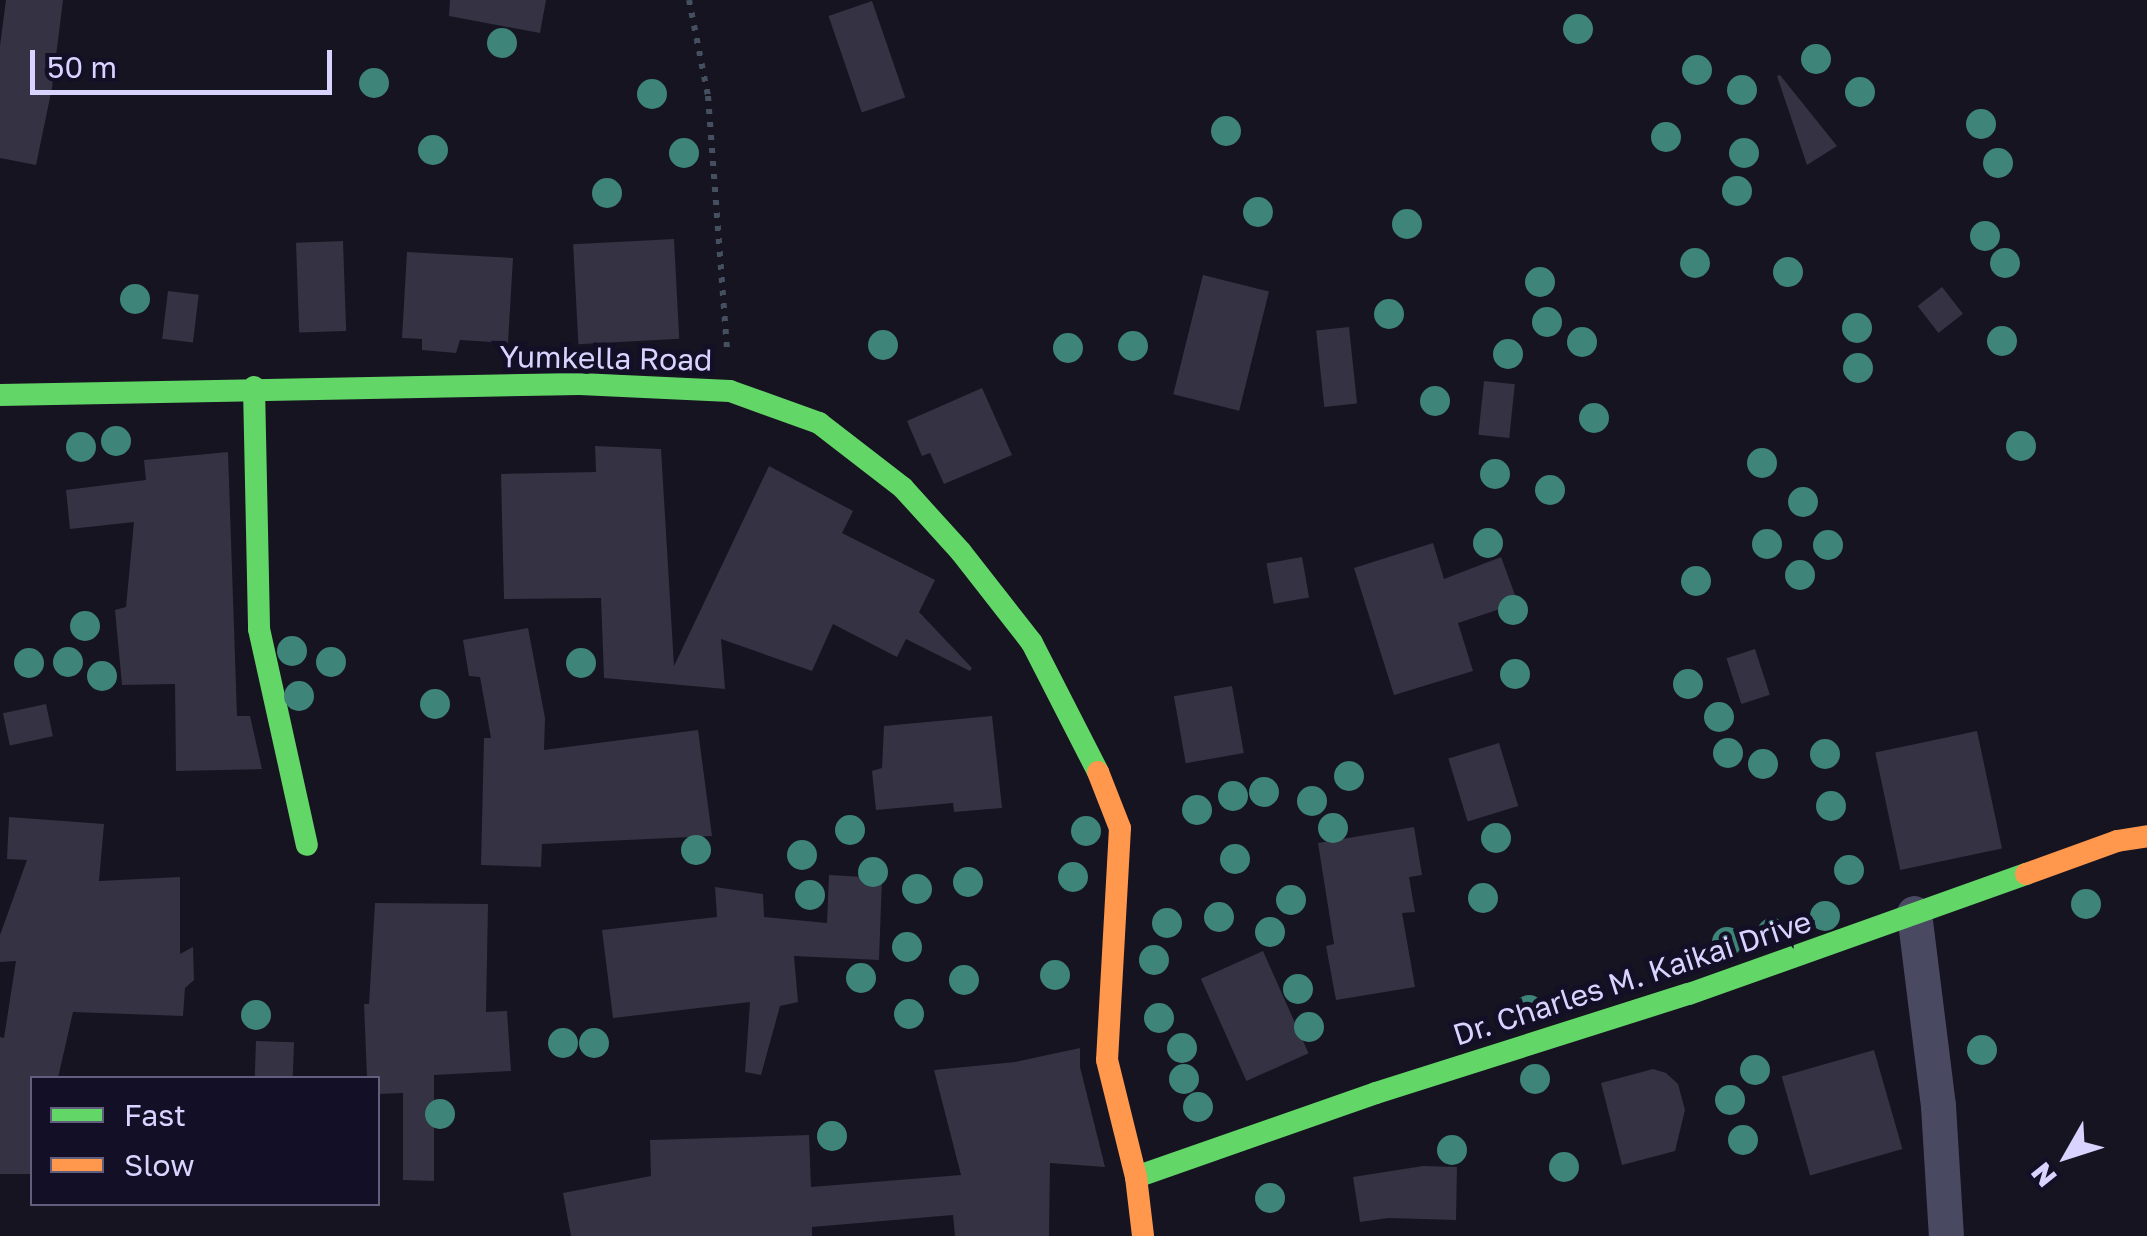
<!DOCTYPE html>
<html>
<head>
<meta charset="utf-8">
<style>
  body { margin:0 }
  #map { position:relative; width:2147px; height:1236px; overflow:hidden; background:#161421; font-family:"Golos Text",sans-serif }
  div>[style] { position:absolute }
  .building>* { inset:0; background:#343243; transform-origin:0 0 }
  .path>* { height:6px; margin-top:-3px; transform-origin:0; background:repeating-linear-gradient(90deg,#44505f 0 5px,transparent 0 13px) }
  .street>* { height:35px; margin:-17.5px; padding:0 17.5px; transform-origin:17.5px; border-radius:17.5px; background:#4a4962 }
  .fast>* { height:22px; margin:-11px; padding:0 11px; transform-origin:11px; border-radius:11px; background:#63d668 }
  .slow>* { height:22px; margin:-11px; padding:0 11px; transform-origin:11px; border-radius:11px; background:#ff974d }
  .trees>* { width:30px; height:30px; margin:-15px; border-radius:50%; background:#3e8478 }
  span { translate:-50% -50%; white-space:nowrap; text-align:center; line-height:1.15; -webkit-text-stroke:10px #130f26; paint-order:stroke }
  .street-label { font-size:30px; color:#d9d4ff }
  .legend { position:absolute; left:30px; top:1076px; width:350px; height:130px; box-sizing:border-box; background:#130f26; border:2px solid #625e7d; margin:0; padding:12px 18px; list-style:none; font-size:30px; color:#d9d4ff }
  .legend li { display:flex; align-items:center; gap:20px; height:50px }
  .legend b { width:50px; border:2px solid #625e7d }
  .north { position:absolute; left:2017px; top:1106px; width:100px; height:100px; -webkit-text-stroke:8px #130f26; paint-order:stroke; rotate:231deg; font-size:28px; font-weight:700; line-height:40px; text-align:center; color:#d9d4ff }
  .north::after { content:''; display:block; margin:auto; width:35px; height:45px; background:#d9d4ff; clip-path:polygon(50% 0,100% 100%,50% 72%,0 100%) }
  .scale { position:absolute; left:30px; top:50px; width:302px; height:45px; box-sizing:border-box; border:5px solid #d9d4ff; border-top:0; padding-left:12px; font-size:30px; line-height:35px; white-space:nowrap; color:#d9d4ff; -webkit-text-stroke:8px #130f26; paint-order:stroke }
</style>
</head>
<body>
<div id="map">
  <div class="building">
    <div style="clip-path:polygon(6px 0,63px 0,52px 88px,36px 165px,0 158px,0 46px)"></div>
    <div style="clip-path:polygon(450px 0,546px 0,540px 33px,449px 16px)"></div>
    <div style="left:872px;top:1px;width:102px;height:46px;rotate:71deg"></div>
    <div style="clip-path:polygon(1780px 75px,1837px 146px,1807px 165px,1777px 76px)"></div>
    <div style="left:674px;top:239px;width:100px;height:101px;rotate:87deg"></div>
    <div style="left:343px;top:241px;width:90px;height:47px;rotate:88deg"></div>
    <div style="clip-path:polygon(407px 252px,513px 258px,508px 343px,460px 340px,456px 353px,422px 350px,422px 339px,402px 338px)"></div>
    <div style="left:1203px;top:275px;width:68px;height:123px;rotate:14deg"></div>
    <div style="left:1942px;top:287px;width:34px;height:31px;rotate:52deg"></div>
    <div style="left:168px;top:291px;width:31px;height:48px;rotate:7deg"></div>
    <div style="left:1349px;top:327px;width:77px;height:33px;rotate:84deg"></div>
    <div style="left:1484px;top:381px;width:31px;height:54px;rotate:6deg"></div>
    <div style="clip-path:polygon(982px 388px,1012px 455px,944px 484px,930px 453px,922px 456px,907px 421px)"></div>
    <div style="clip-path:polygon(595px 446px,661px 449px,674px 666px,769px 466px,853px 511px,842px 533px,935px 580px,919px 612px,972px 668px,970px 671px,906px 639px,897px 657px,833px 624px,812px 671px,721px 639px,725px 689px,604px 678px,601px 598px,504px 599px,501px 474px,596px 472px)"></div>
    <div style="clip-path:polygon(228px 452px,237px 716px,250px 716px,262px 769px,176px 771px,175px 684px,122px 685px,115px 610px,126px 607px,134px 522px,70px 529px,66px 490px,146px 480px,144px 460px)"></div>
    <div style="clip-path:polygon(1433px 543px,1444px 579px,1501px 557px,1518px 603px,1458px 623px,1473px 671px,1394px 695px,1354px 568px)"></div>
    <div style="left:1302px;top:557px;width:41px;height:36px;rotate:80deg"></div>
    <div style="clip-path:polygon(528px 628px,545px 718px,544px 750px,698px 730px,712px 836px,542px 844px,541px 867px,481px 865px,484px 738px,491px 738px,480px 677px,469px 676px,463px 640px)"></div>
    <div style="left:1755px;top:649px;width:48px;height:30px;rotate:72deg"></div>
    <div style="left:1232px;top:686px;width:68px;height:59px;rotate:80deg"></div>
    <div style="left:46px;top:704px;width:33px;height:44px;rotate:78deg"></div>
    <div style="clip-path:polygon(992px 716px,1002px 808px,954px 812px,953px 803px,876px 810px,872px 771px,882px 768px,884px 726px)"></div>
    <div style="left:1977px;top:731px;width:120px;height:104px;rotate:78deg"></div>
    <div style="left:1499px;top:743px;width:66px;height:53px;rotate:73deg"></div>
    <div style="clip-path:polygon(9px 817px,104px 824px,99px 881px,180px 877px,180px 954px,193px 947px,194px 980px,185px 988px,183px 1016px,73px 1012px,58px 1078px,32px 1078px,32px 1174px,0 1174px,0 1037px,4px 1038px,16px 961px,0 962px,0 935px,27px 860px,7px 859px)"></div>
    <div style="clip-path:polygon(1414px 827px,1422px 875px,1409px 877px,1415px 912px,1402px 913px,1415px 987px,1336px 1000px,1326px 946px,1334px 944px,1318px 843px)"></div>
    <div style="clip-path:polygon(829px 875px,882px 878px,879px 960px,794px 956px,798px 1002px,780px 1006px,761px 1075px,745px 1072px,750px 1002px,613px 1018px,602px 930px,717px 917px,715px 887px,763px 894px,764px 917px,827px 923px)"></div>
    <div style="clip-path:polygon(375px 903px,488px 904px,486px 1012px,507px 1011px,511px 1071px,434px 1075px,434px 1181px,403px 1180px,403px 1093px,378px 1094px,378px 1078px,367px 1078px,364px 1004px,369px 1004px)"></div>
    <div style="left:1263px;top:951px;width:112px;height:68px;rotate:66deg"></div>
    <div style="left:256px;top:1041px;width:38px;height:37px;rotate:2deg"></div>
    <div style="clip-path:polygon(1080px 1048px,1080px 1067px,1105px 1167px,1050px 1163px,1049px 1236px,955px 1236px,953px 1215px,812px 1227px,812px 1236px,571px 1236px,563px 1193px,651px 1176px,650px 1140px,809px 1135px,811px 1187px,961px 1175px,934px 1070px,1015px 1062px)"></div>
    <div style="left:1874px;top:1050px;width:103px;height:96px;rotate:74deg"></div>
    <div style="clip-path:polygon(1653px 1069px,1666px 1073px,1678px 1084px,1685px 1110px,1675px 1151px,1622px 1165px,1601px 1083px)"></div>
    <div style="clip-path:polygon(1423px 1166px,1457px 1167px,1456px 1220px,1388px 1218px,1360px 1222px,1353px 1177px)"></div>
  </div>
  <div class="path">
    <div style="left:689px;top:0;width:98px;rotate:78.8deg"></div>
    <div style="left:708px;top:96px;width:255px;rotate:85.7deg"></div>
  </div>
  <div class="street">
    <div style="left:1914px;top:913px;width:194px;rotate:82.9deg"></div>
    <div style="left:1938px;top:1106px;width:130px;rotate:86.5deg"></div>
  </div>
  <div class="fast">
    <div style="left:254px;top:387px;width:242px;rotate:88.8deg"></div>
    <div style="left:259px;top:629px;width:221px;rotate:77.5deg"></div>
    <div style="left:0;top:395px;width:580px;rotate:-1.09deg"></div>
    <div style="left:580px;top:384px;width:150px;rotate:2.7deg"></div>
    <div style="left:730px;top:391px;width:95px;rotate:19.8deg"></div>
    <div style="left:819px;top:423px;width:106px;rotate:37.7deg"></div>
    <div style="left:903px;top:488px;width:86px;rotate:47.8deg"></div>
    <div style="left:961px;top:552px;width:115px;rotate:52deg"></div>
    <div style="left:1032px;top:643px;width:145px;rotate:62.9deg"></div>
    <div style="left:1136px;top:1177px;width:254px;rotate:-19.3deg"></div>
    <div style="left:1376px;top:1093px;width:328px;rotate:-17.6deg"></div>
    <div style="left:1689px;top:994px;width:358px;rotate:-19.6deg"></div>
  </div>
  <div class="slow">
    <div style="left:1098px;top:772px;width:60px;rotate:68.6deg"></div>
    <div style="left:1120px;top:828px;width:232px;rotate:93.2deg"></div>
    <div style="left:1107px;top:1060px;width:121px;rotate:76.1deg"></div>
    <div style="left:1136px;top:1177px;width:59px;rotate:83.2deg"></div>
    <div style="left:2026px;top:874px;width:97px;rotate:-19.9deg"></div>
    <div style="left:2117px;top:841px;width:30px;rotate:-9deg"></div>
  </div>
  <div class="trees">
    <div style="left:1578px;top:29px"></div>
    <div style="left:502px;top:43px"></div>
    <div style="left:1816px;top:59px"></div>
    <div style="left:1697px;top:70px"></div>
    <div style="left:374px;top:83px"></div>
    <div style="left:1742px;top:90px"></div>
    <div style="left:1860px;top:92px"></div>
    <div style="left:652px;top:94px"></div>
    <div style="left:1981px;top:124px"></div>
    <div style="left:1226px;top:131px"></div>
    <div style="left:1666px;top:137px"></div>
    <div style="left:433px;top:150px"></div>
    <div style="left:684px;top:153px"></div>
    <div style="left:1744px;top:153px"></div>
    <div style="left:1998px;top:163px"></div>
    <div style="left:1737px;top:191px"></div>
    <div style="left:607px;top:193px"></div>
    <div style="left:1258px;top:212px"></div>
    <div style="left:1407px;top:224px"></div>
    <div style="left:1985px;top:236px"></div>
    <div style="left:1695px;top:263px"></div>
    <div style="left:2005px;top:263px"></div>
    <div style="left:1788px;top:272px"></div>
    <div style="left:1540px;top:282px"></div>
    <div style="left:135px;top:299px"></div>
    <div style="left:1389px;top:314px"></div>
    <div style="left:1547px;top:322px"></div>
    <div style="left:1857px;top:328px"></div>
    <div style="left:2002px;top:341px"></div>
    <div style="left:1582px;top:342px"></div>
    <div style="left:883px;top:345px"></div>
    <div style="left:1133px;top:346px"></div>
    <div style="left:1068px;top:348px"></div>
    <div style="left:1508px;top:354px"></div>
    <div style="left:1858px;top:368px"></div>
    <div style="left:1435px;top:401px"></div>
    <div style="left:1594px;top:418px"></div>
    <div style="left:116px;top:441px"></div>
    <div style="left:2021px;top:446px"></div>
    <div style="left:81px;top:447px"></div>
    <div style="left:1762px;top:463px"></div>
    <div style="left:1495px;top:474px"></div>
    <div style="left:1550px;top:490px"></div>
    <div style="left:1803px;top:502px"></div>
    <div style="left:1488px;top:543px"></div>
    <div style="left:1767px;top:544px"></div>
    <div style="left:1828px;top:545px"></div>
    <div style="left:1800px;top:575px"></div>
    <div style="left:1696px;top:581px"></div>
    <div style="left:1513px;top:610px"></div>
    <div style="left:85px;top:626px"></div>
    <div style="left:292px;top:651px"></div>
    <div style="left:68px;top:662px"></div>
    <div style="left:331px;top:662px"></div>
    <div style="left:29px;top:663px"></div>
    <div style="left:581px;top:663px"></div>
    <div style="left:1515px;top:674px"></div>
    <div style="left:102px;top:676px"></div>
    <div style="left:1688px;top:684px"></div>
    <div style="left:299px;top:696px"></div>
    <div style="left:435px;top:704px"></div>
    <div style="left:1719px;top:717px"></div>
    <div style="left:1728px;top:753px"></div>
    <div style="left:1825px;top:754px"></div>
    <div style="left:1763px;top:764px"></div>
    <div style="left:1349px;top:776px"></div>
    <div style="left:1264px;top:792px"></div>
    <div style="left:1233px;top:796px"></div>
    <div style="left:1312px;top:801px"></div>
    <div style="left:1831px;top:806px"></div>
    <div style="left:1197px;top:810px"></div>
    <div style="left:1333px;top:828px"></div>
    <div style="left:850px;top:830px"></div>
    <div style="left:1086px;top:831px"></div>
    <div style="left:1496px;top:838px"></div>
    <div style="left:696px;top:850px"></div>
    <div style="left:802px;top:855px"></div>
    <div style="left:1235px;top:859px"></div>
    <div style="left:1849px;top:870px"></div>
    <div style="left:873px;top:872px"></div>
    <div style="left:1073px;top:877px"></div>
    <div style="left:968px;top:882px"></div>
    <div style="left:917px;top:889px"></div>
    <div style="left:810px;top:895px"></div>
    <div style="left:1483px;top:898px"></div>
    <div style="left:1291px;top:900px"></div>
    <div style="left:2086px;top:904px"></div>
    <div style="left:1825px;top:916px"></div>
    <div style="left:1219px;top:917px"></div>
    <div style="left:1167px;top:923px"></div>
    <div style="left:1270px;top:932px"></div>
    <div style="left:1772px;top:933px"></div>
    <div style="left:1727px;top:942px"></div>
    <div style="left:907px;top:947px"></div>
    <div style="left:1154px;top:960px"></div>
    <div style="left:1055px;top:975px"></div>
    <div style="left:861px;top:978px"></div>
    <div style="left:964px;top:980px"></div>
    <div style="left:1298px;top:989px"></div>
    <div style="left:1529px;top:1010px"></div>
    <div style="left:909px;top:1014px"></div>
    <div style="left:256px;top:1015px"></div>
    <div style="left:1159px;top:1018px"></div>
    <div style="left:1309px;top:1027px"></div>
    <div style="left:563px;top:1043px"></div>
    <div style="left:594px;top:1043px"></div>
    <div style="left:1182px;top:1048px"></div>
    <div style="left:1982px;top:1050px"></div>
    <div style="left:1755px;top:1070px"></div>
    <div style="left:1184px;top:1079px"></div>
    <div style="left:1535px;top:1079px"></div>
    <div style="left:1730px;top:1100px"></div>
    <div style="left:1198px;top:1107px"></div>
    <div style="left:440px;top:1114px"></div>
    <div style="left:832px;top:1136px"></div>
    <div style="left:1743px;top:1140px"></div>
    <div style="left:1452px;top:1150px"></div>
    <div style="left:1564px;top:1167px"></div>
    <div style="left:1270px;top:1198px"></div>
  </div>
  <div class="street-label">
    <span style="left:606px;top:358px;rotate:1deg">Yumkella Road</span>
    <span style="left:1632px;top:978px;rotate:-18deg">Dr. Charles M. Kaikai Drive</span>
  </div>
  <ul class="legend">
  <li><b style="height:12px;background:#63d668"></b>Fast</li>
  <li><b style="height:12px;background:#ff974d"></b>Slow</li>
  </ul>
  <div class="north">N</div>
  <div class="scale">50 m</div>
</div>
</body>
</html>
